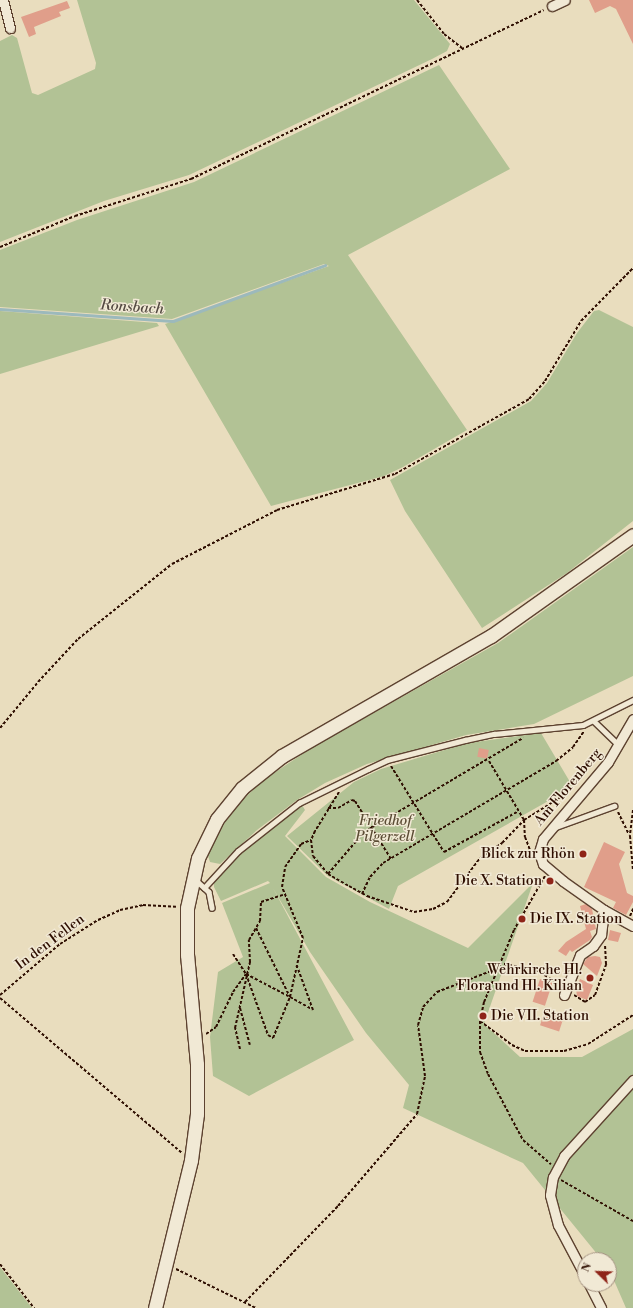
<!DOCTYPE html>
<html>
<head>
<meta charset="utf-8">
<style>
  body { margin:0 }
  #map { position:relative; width:633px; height:1308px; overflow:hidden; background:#e9ddbe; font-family:"Libre Bodoni",serif }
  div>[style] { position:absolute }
  .green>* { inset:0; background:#b2c295 }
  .stream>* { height:3px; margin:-1.5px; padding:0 1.5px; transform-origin:1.5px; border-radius:1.5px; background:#9cb9bc }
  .building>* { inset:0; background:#e09e8a; transform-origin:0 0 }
  .path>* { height:2px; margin-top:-1px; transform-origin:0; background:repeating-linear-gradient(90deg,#2e0e01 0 3px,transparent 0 5px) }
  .roads { filter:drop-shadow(1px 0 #5d4230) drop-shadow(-1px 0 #5d4230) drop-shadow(0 1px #5d4230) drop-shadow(0 -1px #5d4230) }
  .lane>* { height:4.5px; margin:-2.25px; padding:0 2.25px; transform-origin:2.25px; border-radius:2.25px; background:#f1e9d5 }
  .street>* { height:9px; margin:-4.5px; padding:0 4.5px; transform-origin:4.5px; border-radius:4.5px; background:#f1e9d5 }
  .secondary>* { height:13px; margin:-6.5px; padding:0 6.5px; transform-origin:6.5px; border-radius:6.5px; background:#f1e9d5 }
  .dots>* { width:11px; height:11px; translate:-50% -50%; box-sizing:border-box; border:2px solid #f1e9d5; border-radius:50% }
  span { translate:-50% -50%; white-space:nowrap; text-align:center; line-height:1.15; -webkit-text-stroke:3px #f1e9d5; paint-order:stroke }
  .street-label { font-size:14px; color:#2e0e01 }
  .park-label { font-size:14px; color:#5c4d35; font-style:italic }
  .poi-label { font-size:14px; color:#2e0e01 }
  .right { translate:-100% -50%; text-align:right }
  .left { translate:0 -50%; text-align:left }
  .water-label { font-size:15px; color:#544a42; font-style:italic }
  .north { position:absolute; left:577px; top:1252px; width:40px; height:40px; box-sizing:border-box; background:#f1e9d5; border:1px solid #a39180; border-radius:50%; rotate:293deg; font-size:11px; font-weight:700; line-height:16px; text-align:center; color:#2e0e01 }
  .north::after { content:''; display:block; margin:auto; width:14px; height:18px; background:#8f2418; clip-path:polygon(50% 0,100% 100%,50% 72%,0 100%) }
</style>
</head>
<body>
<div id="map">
  <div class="green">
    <div style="clip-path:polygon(77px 0,414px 0,450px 44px,447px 51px,432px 59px,189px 175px,104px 201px,0 242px,0 41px,12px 35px,17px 38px,32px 93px,38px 95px,95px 69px,96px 63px)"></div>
    <div style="clip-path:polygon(439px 65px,510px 169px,348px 255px,467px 430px,403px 467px,384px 476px,271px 506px,165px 324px,329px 266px,324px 264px,172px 319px,0 307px,0 250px,77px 220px,194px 182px)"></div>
    <div style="clip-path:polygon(599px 310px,633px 327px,633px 521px,567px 573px,482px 628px,405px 511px,390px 480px,531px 401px,547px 383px,577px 333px,594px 311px)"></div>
    <div style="clip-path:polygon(0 311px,157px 323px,159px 326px,0 374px)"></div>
    <div style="clip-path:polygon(633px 547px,633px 676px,534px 724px,466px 735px,367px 764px,325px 783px,297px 800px,257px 830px,220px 864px,210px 862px,208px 856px,211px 848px,224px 824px,241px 801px,265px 779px,313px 747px,498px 643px)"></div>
    <div style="clip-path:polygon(541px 733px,573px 787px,398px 886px,389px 909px,328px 876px,287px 836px,354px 782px,381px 769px,468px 743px)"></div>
    <div style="clip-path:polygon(302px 805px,305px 810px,285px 836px,326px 877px,370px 902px,468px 948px,533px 883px,484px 1024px,520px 1057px,582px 1057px,633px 1029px,633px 1308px,626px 1308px,609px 1269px,609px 1260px,602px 1260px,523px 1163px,403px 1108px,409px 1085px,366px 1033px,310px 952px,273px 888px,354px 1040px,249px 1096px,213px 1076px,210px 1037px,218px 972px,243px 957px,222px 903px,270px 883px,268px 881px,221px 901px,214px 887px,214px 881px,241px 852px)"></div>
    <div style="clip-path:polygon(0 1267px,32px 1308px,0 1308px)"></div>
  </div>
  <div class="stream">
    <div style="left:0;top:309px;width:173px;rotate:4deg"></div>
    <div style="left:173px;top:321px;width:162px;rotate:-20.2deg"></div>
  </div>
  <div class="building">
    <div style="clip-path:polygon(589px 0,633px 0,633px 44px,616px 9px,610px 6px,595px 13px)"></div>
    <div style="clip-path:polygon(67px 1px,70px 8px,59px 12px,61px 16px,34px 27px,36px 34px,29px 37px,21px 17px)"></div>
    <div style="left:479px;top:748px;width:10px;height:9px;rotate:11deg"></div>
    <div style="clip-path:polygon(604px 842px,625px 852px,619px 864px,627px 893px,633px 896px,633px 902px,626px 915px,613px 908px,616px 902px,584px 887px)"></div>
    <div style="clip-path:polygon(586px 904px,592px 909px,596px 929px,590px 931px,592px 937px,590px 940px,572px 952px,570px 950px,566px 956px,558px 951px,566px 942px,586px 929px,580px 906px)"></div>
    <div style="clip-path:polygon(610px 930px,621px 933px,618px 942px,608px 940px)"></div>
    <div style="clip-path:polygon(595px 956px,600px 957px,602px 963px,597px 976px,583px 964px,588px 957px)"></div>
    <div style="left:540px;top:979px;width:13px;height:24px;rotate:18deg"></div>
    <div style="clip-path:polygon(580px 979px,593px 985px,587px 1000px,577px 996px,576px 989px)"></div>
    <div style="left:545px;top:1010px;width:20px;height:16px;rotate:18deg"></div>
  </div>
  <div class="path">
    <div style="left:417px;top:0;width:43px;rotate:51.5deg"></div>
    <div style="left:444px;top:34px;width:23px;rotate:38deg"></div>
    <div style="left:0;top:247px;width:81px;rotate:-22.5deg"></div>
    <div style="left:75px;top:216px;width:122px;rotate:-17.7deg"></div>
    <div style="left:191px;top:179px;width:391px;rotate:-25.6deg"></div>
    <div style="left:0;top:728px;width:60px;rotate:-50.4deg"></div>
    <div style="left:38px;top:682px;width:59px;rotate:-47.1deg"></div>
    <div style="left:78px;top:639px;width:120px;rotate:-38.6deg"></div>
    <div style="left:172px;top:564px;width:118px;rotate:-27.2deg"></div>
    <div style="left:277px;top:510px;width:123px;rotate:-17deg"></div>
    <div style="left:395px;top:474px;width:154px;rotate:-29.2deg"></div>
    <div style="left:529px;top:399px;width:24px;rotate:-48deg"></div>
    <div style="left:545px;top:381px;width:70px;rotate:-59deg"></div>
    <div style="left:581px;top:321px;width:74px;rotate:-45.5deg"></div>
    <div style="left:489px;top:761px;width:69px;rotate:59.3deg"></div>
    <div style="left:524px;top:820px;width:17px;rotate:87deg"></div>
    <div style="left:525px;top:837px;width:14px;rotate:69deg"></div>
    <div style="left:391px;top:766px;width:101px;rotate:58.4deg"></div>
    <div style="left:444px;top:852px;width:85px;rotate:-28.7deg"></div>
    <div style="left:339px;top:792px;width:46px;rotate:121.6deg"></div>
    <div style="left:315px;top:831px;width:10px;rotate:114deg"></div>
    <div style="left:311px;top:840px;width:16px;rotate:83deg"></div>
    <div style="left:313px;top:856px;width:23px;rotate:50deg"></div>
    <div style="left:328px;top:874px;width:24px;rotate:30deg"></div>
    <div style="left:349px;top:886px;width:21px;rotate:29deg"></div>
    <div style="left:367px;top:896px;width:50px;rotate:18.8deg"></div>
    <div style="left:414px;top:912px;width:19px;rotate:-9deg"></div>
    <div style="left:433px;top:909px;width:16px;rotate:-27deg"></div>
    <div style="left:447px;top:902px;width:55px;rotate:-53.1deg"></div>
    <div style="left:480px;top:858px;width:27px;rotate:-34deg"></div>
    <div style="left:502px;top:843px;width:32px;rotate:-46deg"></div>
    <div style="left:524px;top:820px;width:53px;rotate:-31.9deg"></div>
    <div style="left:328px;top:808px;width:10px"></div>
    <div style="left:338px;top:808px;width:16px;rotate:-30deg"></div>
    <div style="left:352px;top:800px;width:3px;rotate:18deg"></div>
    <div style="left:355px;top:801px;width:68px;rotate:58.2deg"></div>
    <div style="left:633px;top:810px;width:26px;rotate:97deg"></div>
    <div style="left:630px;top:836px;width:34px;rotate:85deg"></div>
    <div style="left:618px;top:812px;width:25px;rotate:64deg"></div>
    <div style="left:328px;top:874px;width:55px;rotate:-49.4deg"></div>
    <div style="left:364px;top:832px;width:185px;rotate:-30.6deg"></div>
    <div style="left:545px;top:876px;width:62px;rotate:119.9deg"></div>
    <div style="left:514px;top:930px;width:78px;rotate:112.6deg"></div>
    <div style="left:484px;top:1002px;width:19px;rotate:102deg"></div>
    <div style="left:480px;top:1021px;width:31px;rotate:90deg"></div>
    <div style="left:480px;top:1052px;width:23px;rotate:70deg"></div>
    <div style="left:488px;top:1074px;width:75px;rotate:62.1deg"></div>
    <div style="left:523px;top:1140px;width:37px;rotate:41deg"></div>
    <div style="left:362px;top:894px;width:19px;rotate:-65deg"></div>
    <div style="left:370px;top:877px;width:19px;rotate:-47deg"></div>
    <div style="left:383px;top:863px;width:201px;rotate:-30.5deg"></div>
    <div style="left:556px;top:761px;width:22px;rotate:-39deg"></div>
    <div style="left:573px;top:747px;width:19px;rotate:-55deg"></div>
    <div style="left:630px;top:916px;width:8px;rotate:-67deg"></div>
    <div style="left:256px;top:928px;width:77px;rotate:63.8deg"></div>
    <div style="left:290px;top:997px;width:26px;rotate:29deg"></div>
    <div style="left:313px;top:1010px;width:47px;rotate:-110deg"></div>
    <div style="left:233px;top:954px;width:24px;rotate:57deg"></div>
    <div style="left:246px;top:974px;width:65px;rotate:70.2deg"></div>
    <div style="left:268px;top:1035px;width:6px;rotate:31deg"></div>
    <div style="left:273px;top:1038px;width:44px;rotate:-67.5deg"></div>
    <div style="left:499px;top:963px;width:38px;rotate:11deg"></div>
    <div style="left:536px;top:970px;width:27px;rotate:31deg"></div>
    <div style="left:0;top:995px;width:79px;rotate:-40.4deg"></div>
    <div style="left:60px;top:944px;width:45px;rotate:-32.3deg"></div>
    <div style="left:98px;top:920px;width:24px;rotate:-24deg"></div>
    <div style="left:120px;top:910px;width:24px;rotate:-12deg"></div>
    <div style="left:143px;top:905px;width:33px;rotate:3deg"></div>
    <div style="left:574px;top:995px;width:13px;rotate:32deg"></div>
    <div style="left:585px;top:1002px;width:12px;rotate:-35deg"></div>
    <div style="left:595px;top:995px;width:33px;rotate:-70deg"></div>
    <div style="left:606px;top:964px;width:18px;rotate:-93deg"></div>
    <div style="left:0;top:998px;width:239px;rotate:40.4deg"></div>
    <div style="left:240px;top:1008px;width:38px;rotate:75deg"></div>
    <div style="left:480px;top:1021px;width:40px;rotate:37deg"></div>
    <div style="left:512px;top:1045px;width:14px;rotate:25deg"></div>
    <div style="left:525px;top:1051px;width:39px"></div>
    <div style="left:564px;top:1051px;width:25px;rotate:-16deg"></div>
    <div style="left:588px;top:1044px;width:54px;rotate:-32.8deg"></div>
    <div style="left:206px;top:1034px;width:12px;rotate:-35deg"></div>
    <div style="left:216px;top:1027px;width:39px;rotate:-64deg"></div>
    <div style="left:233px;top:992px;width:22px;rotate:-54deg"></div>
    <div style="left:246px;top:974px;width:50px;rotate:27.6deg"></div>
    <div style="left:290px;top:997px;width:60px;rotate:-77.6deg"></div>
    <div style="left:303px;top:938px;width:55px;rotate:-112.4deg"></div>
    <div style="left:282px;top:887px;width:20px;rotate:-81deg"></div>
    <div style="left:285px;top:867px;width:28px;rotate:-55deg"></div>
    <div style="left:301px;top:844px;width:11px;rotate:-22deg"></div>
    <div style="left:240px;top:1049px;width:22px;rotate:-103deg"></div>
    <div style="left:235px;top:1028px;width:68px;rotate:-77.2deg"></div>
    <div style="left:250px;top:962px;width:22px;rotate:-93deg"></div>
    <div style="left:249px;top:940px;width:22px;rotate:-60deg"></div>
    <div style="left:260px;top:921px;width:19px;rotate:-87deg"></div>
    <div style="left:261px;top:902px;width:23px;rotate:-18deg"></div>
    <div style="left:561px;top:1180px;width:83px;rotate:29.7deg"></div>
    <div style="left:0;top:1264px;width:56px;rotate:52.3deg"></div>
    <div style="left:176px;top:1269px;width:89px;rotate:26deg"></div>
    <div style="left:245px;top:1302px;width:134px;rotate:-45.9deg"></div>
    <div style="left:338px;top:1206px;width:121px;rotate:-49.3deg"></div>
    <div style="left:417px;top:1114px;width:39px;rotate:-78deg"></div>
    <div style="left:425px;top:1076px;width:51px;rotate:-97.8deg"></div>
    <div style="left:418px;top:1025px;width:19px;rotate:-74deg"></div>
    <div style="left:423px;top:1007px;width:21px;rotate:-47deg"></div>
    <div style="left:437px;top:992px;width:63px;rotate:-21.3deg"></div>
  </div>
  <div class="roads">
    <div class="lane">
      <div style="left:594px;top:721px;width:35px;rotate:44deg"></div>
      <div style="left:556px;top:827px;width:62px;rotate:-19.9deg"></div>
      <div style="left:194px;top:883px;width:5px"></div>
      <div style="left:199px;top:883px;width:13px;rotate:42deg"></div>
      <div style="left:209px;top:892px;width:16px;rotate:79deg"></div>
      <div style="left:204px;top:888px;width:50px;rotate:-47.4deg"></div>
      <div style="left:238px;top:851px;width:78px;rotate:-38.2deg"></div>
      <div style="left:299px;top:803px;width:77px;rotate:-26.2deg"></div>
      <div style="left:368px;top:769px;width:21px;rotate:-25deg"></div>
      <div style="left:387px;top:760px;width:81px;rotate:-14.4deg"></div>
      <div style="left:465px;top:740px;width:30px;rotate:-12deg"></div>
      <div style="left:494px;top:734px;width:89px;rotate:-5.8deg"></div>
      <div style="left:583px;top:725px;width:56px;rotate:-26.6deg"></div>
    </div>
    <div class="street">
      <div style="left:3px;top:0;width:29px;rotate:76deg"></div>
      <div style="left:552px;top:6px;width:14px;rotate:-25deg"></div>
      <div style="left:633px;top:719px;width:50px;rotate:120.2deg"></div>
      <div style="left:608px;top:762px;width:101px;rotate:130.2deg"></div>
      <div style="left:543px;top:839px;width:14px;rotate:107deg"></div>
      <div style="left:539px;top:852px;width:13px;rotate:72deg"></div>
      <div style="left:543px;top:864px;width:26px;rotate:40deg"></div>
      <div style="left:563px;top:881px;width:50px;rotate:35.3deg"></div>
      <div style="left:604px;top:910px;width:33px;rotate:29deg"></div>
      <div style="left:564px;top:995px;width:43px;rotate:-68.2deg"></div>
      <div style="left:580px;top:955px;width:16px;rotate:-35deg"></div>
      <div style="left:593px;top:946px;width:14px;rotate:-54deg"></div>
      <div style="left:601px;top:935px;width:25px;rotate:-83deg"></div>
      <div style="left:585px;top:1276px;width:58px;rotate:-117.9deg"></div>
      <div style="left:558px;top:1225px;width:31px;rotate:-105deg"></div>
      <div style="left:550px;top:1195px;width:18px;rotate:-81deg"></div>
      <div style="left:553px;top:1177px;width:24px;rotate:-62deg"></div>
      <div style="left:564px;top:1156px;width:103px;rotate:-47.8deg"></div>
      <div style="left:589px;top:1284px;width:27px;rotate:63deg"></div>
    </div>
    <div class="secondary">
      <div style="left:155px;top:1308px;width:152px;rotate:-76.3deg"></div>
      <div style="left:191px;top:1160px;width:46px;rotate:-82.6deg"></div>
      <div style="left:197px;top:1114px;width:50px;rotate:-90deg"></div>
      <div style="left:197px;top:1064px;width:109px;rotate:-95.2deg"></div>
      <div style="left:187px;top:955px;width:47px;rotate:-90deg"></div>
      <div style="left:187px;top:908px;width:51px;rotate:-77.6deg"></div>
      <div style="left:198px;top:858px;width:43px;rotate:-64deg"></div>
      <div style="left:217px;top:819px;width:40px;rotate:-51deg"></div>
      <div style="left:242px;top:788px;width:51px;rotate:-38.7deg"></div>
      <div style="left:282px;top:756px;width:241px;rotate:-29.9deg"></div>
      <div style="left:491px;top:636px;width:174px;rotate:-35.4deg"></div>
    </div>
  </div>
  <div class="dots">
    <div style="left:583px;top:854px;background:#8f2418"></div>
    <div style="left:550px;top:881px;background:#8f2418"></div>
    <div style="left:522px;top:919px;background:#8f2418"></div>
    <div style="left:590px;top:978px;background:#8f2418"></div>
    <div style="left:483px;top:1016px;background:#8f2418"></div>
  </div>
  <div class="street-label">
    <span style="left:568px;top:787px;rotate:-50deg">Am Florenberg</span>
    <span style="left:50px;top:942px;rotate:-37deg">In den Fellen</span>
  </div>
  <div class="park-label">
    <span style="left:385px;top:829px">Friedhof<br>Pilgerzell</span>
  </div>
  <div class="poi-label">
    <span class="right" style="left:575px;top:854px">Blick zur Rhön</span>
    <span class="right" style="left:542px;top:881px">Die X. Station</span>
    <span class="left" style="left:530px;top:919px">Die IX. Station</span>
    <span class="right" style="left:582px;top:978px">Wehrkirche Hl.<br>Flora und Hl. Kilian</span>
    <span class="left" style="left:491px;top:1016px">Die VII. Station</span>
  </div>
  <div class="water-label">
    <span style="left:132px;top:307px;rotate:4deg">Ronsbach</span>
  </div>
  <div class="north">N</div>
</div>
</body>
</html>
